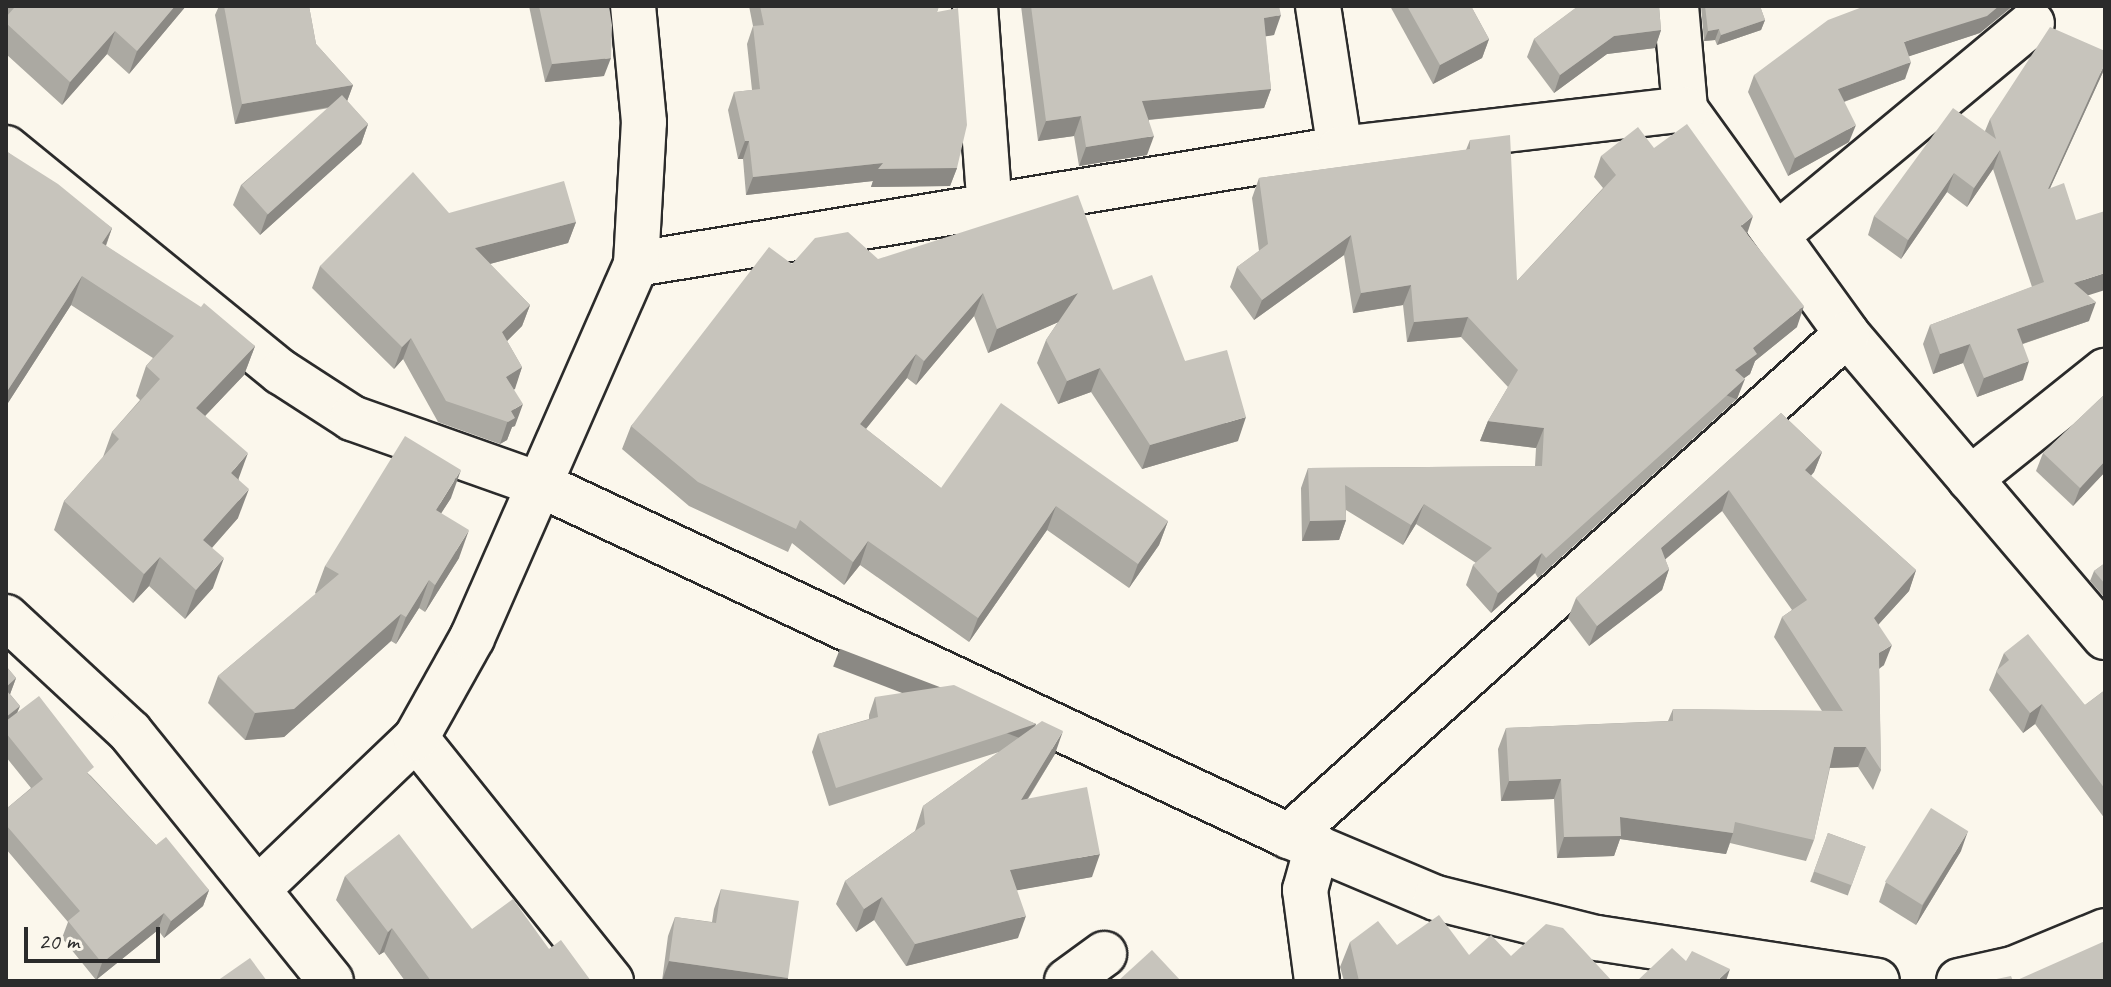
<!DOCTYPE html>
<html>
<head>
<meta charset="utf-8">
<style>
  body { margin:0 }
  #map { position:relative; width:2111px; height:987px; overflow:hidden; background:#fbf7ec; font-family:Caveat,sans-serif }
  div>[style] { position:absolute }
  .roads { filter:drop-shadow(2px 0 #2b2b2b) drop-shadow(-2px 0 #2b2b2b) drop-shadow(0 2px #2b2b2b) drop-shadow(0 -2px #2b2b2b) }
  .minor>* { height:44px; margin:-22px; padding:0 22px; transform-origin:22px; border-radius:22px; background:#fbf7ec }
  .tertiary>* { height:44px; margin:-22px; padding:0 22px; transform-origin:22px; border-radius:22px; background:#fbf7ec }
  .wall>* { inset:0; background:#aba9a2; transform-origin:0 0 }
  .shaded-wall>* { inset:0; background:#8b8984; transform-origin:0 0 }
  .building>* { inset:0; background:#c7c4bc; transform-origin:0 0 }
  span { translate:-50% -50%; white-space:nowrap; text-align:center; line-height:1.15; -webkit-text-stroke:6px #fbf7ec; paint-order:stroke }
  .frame { position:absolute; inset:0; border:8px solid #2b2b2b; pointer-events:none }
  .scale { position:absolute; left:24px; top:927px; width:136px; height:36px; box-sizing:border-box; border:4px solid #2b2b2b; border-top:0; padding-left:10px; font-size:24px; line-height:28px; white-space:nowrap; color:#2b2b2b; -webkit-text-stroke:6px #fbf7ec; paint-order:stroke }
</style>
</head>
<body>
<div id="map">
  <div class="roads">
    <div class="minor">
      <div style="left:975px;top:6px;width:203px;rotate:85.8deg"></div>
      <div style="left:1318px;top:6px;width:145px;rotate:81.3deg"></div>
      <div style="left:1676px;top:6px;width:103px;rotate:85deg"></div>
      <div style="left:1685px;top:109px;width:277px;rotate:54.2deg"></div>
      <div style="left:1847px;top:334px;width:398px;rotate:49.6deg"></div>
      <div style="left:6px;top:148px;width:355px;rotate:39.2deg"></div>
      <div style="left:281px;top:372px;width:85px;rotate:32.9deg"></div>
      <div style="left:352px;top:418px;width:201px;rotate:19.5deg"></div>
      <div style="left:541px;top:485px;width:826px;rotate:25.14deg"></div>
      <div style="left:1778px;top:234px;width:330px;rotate:-39.7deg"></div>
      <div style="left:636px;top:264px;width:713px;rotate:-9.28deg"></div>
      <div style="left:1340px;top:149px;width:347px;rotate:-6.6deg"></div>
      <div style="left:1847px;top:334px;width:751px;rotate:138.02deg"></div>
      <div style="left:1289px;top:836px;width:160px;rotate:22.9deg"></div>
      <div style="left:1436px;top:898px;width:166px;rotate:14deg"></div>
      <div style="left:1597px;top:938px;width:283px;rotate:8.7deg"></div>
      <div style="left:1970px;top:479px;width:173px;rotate:-38.7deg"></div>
      <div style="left:416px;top:738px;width:312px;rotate:51.3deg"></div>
      <div style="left:258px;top:889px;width:219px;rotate:-43.7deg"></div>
      <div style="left:416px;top:738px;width:115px;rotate:-60.8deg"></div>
      <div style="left:472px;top:638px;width:408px;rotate:-66.3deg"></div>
      <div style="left:636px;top:264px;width:142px;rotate:-86.8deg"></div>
      <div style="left:644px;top:122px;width:117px;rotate:-95.4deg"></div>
      <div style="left:1067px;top:981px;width:46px;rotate:-36.1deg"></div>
      <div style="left:1317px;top:981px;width:92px;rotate:-97.5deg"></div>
      <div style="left:1305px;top:890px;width:45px;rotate:-74.4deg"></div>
      <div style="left:1959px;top:981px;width:55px;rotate:-12.5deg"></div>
      <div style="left:2013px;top:969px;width:100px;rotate:-22.4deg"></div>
    </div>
    <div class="tertiary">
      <div style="left:6px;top:617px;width:169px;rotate:42.8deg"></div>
      <div style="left:130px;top:732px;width:320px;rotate:51.1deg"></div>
    </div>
  </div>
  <div class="wall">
    <div style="clip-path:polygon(6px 6px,186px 6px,129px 74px,107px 54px,62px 105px,6px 54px)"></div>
    <div style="clip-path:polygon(219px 6px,309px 6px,316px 44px,353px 85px,347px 101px,368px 124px,361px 144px,260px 235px,233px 205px,241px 185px,329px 108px,235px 124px,215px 15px)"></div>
    <div style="clip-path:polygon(529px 6px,609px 6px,604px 76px,545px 82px)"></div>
    <div style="clip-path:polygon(749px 6px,939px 6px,937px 12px,957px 168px,950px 186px,871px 187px,873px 181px,746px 195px,743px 159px,738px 159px,728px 110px,734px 92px,752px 90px,747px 44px,753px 26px)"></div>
    <div style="clip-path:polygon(1021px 6px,1279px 6px,1274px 35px,1265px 36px,1271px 89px,1264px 108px,1149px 120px,1147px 155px,1079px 166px,1074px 136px,1038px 141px)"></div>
    <div style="clip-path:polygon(1390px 6px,1471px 6px,1489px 39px,1482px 58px,1433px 84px)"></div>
    <div style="clip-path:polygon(1576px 6px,1659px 6px,1661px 30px,1655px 48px,1607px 54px,1554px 93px,1527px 57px,1534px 39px,1576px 8px)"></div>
    <div style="clip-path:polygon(1701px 6px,1760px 6px,1765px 20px,1761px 30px,1717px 45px,1715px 40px,1704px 41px)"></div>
    <div style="clip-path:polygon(1980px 33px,1909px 56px,1905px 79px,1844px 102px,1849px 142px,1788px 176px,1748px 92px,1754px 75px)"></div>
    <div style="clip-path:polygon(2103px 72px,2050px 188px,2088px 296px,2089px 321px,2023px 344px,2023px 380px,1977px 397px,1963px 363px,1933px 374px,1923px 344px,1930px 325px,2032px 287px,1993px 169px,1967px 207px,1947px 192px,1901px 259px,1868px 235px,1874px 216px,1985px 131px,1990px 119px)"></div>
    <div style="clip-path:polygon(1470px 140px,1517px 281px,1603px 188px,1594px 177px,1601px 156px,1654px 148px,1747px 234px,1797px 327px,1755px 361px,1750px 374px,1744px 378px,1737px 399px,1538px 578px,1535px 573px,1491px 613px,1466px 585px,1473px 565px,1476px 563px,1416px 524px,1403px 545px,1346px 510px,1346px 520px,1339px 540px,1302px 541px,1301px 488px,1308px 468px,1535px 466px,1536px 448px,1480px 441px,1488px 421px,1508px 387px,1461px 337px,1407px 342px,1403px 305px,1353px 313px,1344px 255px,1254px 320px,1230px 287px,1237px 267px,1259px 251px,1252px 198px,1259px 178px,1466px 150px)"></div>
    <div style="clip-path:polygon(6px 151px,112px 228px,106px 246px,255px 346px,244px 375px,205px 416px,239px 480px,238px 518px,212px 548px,213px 588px,185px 619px,149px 586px,133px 603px,54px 530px,64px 501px,103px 457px,112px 432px,140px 400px,136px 396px,146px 366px,153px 358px,71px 305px,6px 406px)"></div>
    <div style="clip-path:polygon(449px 213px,576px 222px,568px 243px,490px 264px,530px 305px,522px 326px,507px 341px,522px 367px,514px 389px,515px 426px,512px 427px,507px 440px,500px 444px,438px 422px,403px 359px,394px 369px,312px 288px,320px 266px)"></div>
    <div style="clip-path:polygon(878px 259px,1113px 290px,1185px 361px,1238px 441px,1142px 469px,1091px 392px,1058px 404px,1037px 363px,1046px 340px,1058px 322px,988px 353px,974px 316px,916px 385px,907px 378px,866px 429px,941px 488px,1168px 521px,1159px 545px,1129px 588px,1047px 530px,969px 642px,860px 565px,844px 585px,792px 543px,788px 552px,689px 506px,622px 449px,631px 426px,792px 264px)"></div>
    <div style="clip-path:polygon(2105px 394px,2105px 472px,2073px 506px,2036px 471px,2043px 453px)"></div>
    <div style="clip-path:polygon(1781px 413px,1822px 452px,1814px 472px,1811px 476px,1916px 570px,1909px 591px,1878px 625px,1884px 665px,1879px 669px,1881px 770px,1873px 790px,1858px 767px,1830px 768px,1814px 840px,1806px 861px,1730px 843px,1726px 854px,1620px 839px,1614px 856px,1557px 858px,1554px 799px,1501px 801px,1498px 749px,1506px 728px,1668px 721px,1673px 709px,1822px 711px,1774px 637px,1782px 617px,1792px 610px,1722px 511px,1665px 559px,1669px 569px,1662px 590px,1589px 646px,1568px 618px,1576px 598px)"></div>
    <div style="clip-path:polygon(451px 498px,441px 513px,459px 558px,425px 612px,419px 608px,396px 644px,391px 641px,284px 737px,245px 740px,208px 703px,218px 676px,316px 594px,315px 593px,325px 566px)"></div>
    <div style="clip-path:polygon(2105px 563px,2105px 598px,2090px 581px,2094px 571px)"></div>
    <div style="clip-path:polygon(2004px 653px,2085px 705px,2105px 690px,2105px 819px,2035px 724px,2023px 733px,1989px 690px)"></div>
    <div style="clip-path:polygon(6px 666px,16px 678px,10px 694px,20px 706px,17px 712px,91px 776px,156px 845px,209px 890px,203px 906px,164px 938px,158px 930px,96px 980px,62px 938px,68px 922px,6px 849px,6px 809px,31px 788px,6px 757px)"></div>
    <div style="clip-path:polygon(875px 697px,1036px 724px,1035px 726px,1055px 754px,1028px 799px,1092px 877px,1017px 890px,1018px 938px,906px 966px,874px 920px,856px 932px,836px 904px,845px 881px,915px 831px,923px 806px,999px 752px,829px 806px,812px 752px,818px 734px,869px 719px,869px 715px)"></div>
    <div style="left:1828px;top:833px;width:40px;height:52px;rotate:20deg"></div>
    <div style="clip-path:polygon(1961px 851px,1916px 925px,1879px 902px,1886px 882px)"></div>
    <div style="clip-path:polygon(345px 876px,472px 929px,549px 949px,591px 981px,405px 981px,384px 952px,379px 955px,336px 900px)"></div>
    <div style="clip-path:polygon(721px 889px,788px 978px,787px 981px,662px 981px,668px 936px,675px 917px,712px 922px,714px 909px)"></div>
    <div style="clip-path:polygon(1350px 942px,1397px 945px,1469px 955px,1612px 981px,1344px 981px,1340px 967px)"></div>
  </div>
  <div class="shaded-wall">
    <div style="clip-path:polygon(175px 6px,186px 6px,129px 74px,137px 51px)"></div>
    <div style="clip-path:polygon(1999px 6px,2013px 6px,1980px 33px,1898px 60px,1904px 42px)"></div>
    <div style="clip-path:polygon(1281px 15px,1274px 35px,1256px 38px,1264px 18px)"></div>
    <div style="clip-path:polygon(1765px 20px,1761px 30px,1717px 45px,1721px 35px)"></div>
    <div style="clip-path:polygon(1719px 29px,1715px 40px,1704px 41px,1708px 31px)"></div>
    <div style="clip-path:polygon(1661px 30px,1655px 48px,1607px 54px,1554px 93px,1560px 75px,1614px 36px)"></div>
    <div style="clip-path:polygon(115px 31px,107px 54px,62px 105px,70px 82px)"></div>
    <div style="clip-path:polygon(1489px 39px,1482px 58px,1433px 84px,1440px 65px)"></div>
    <div style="clip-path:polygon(611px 58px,604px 76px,545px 82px,552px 64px)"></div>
    <div style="clip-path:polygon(1911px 62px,1905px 79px,1832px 106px,1838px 89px)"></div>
    <div style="clip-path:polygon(2105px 63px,2103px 72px,2041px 208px,2048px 189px)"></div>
    <div style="clip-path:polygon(353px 85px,346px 104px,235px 124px,242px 104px)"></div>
    <div style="clip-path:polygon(1271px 89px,1264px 108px,1135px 121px,1142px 101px)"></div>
    <div style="clip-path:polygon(1081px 116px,1074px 136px,1038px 141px,1046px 121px)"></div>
    <div style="clip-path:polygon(368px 124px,361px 144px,260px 235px,267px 215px)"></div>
    <div style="clip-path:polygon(1856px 125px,1849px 142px,1788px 176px,1795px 158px)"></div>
    <div style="clip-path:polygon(1154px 136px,1147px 155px,1079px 166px,1086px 147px)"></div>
    <div style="clip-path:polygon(745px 141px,749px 141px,743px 159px,738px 159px)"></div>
    <div style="clip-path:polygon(2000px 150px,1993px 169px,1967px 207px,1974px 188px)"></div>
    <div style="clip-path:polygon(883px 163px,957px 168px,950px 186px,871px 187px,873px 181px,746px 195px,753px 177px)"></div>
    <div style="clip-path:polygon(1954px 173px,1947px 192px,1901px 259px,1908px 240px)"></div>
    <div style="clip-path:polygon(1753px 216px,1746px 237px,1741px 226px)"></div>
    <div style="clip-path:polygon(576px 222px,568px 243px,467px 270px,475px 248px)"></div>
    <div style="clip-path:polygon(112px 228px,101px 258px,102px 243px)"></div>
    <div style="clip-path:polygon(1351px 235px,1344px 255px,1254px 320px,1262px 300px)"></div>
    <div style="clip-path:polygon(2105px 273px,2105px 290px,2067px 302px,2074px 283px)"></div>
    <div style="clip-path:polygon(82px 276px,71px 305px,6px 406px,6px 393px)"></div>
    <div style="clip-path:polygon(1411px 285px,1403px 305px,1353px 313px,1361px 293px)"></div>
    <div style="clip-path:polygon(983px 293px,974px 316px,916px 385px,924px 361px)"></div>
    <div style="clip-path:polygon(1078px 293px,1070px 317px,988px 353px,997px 329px)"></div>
    <div style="clip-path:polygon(2096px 302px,2089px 321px,2010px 348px,2017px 329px)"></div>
    <div style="clip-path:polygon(530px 305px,522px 326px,494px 354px,502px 332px)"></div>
    <div style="clip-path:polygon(1804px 306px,1797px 327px,1755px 361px,1750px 374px,1728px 390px,1735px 370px,1753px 348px)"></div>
    <div style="clip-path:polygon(1468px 317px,1461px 337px,1407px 342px,1414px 322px)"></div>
    <div style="clip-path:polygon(411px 338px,403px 359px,394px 369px,402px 347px)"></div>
    <div style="clip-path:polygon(1970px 344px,1963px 363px,1933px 374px,1940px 354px)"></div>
    <div style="clip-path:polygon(255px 346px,244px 375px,185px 437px,196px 408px)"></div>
    <div style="clip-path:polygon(916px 354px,907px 378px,851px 447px,860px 424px)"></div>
    <div style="clip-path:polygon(2029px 361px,2023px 380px,1977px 397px,1984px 378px)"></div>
    <div style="clip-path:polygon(522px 367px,515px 389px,498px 399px,506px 377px)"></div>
    <div style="clip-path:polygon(1100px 368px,1091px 392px,1058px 404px,1067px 381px)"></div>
    <div style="left:1745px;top:379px;width:22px;height:268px;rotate:112deg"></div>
    <div style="clip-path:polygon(523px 404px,515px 426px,512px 427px,507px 440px,500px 444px,511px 411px)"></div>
    <div style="clip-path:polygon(1246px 417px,1238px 441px,1142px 469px,1150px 445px)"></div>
    <div style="clip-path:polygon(1488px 421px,1544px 428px,1536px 448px,1480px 441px)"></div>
    <div style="clip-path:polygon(1822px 452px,1814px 472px,1797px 490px,1805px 470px)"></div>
    <div style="clip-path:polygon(248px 453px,237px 483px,231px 473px)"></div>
    <div style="clip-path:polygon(2105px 461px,2105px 472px,2073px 506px,2080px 488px)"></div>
    <div style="clip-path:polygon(461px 470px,451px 498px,426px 537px,436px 510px)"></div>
    <div style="clip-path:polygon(249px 489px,238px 518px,193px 569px,203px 540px)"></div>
    <div style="clip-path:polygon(1729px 490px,1722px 511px,1654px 569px,1661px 548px)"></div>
    <div style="clip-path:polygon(1424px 504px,1416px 524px,1403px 545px,1411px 525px)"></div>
    <div style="clip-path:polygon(1056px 506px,1047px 530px,969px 642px,978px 618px)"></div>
    <div style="clip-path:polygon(1346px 520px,1339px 540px,1302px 541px,1310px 521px)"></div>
    <div style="clip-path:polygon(1168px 521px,1159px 545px,1129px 588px,1138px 564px)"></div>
    <div style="clip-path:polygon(469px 530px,459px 558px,425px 612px,435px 585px)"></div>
    <div style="clip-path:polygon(868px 541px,860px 565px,844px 585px,853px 562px)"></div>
    <div style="clip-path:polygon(1542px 553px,1535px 573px,1491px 613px,1498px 593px)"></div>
    <div style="clip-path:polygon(160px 557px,149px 586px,133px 603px,144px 574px)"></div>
    <div style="clip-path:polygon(224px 558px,213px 588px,185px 619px,196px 590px)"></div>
    <div style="clip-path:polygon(1669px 569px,1662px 590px,1589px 646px,1597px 626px)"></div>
    <div style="clip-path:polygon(1916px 570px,1909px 591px,1866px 638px,1874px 618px)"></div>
    <div style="clip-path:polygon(429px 580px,419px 608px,396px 644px,406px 617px)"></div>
    <div style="clip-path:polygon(401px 614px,391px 641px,284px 737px,245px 740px,255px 713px)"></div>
    <div style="clip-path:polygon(1892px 645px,1884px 665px,1871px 674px,1879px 653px)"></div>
    <div style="clip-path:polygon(16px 678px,9px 697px,6px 700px,6px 687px)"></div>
    <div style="clip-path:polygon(2042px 704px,2035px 724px,2023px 733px,2030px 713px)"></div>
    <div style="clip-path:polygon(20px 706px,12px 725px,6px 731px,6px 717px)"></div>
    <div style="left:1036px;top:724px;width:19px;height:210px;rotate:111deg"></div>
    <div style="clip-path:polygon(1063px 731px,1055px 754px,1013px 822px,1021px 800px)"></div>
    <div style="clip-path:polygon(1834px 747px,1866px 747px,1858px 767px,1827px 768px)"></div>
    <div style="clip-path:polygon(1561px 779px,1554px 799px,1501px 801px,1509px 781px)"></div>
    <div style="clip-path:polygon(1620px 817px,1733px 833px,1726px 854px,1620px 839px,1614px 856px,1557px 858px,1564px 837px)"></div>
    <div style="clip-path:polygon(1968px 831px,1961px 851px,1916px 925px,1923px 905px)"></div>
    <div style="clip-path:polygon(1100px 854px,1092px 877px,1002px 893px,1010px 870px)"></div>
    <div style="clip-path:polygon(209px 890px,203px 906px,164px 938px,171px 921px)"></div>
    <div style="clip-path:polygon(882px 897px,874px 920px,856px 932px,864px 909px)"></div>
    <div style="clip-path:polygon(164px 913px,158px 930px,96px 980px,102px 963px)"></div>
    <div style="clip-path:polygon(1026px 916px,1018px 938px,906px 966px,915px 944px)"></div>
    <div style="clip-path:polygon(392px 928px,384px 952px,379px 955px,388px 932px)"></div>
    <div style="clip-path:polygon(669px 961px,788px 978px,787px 981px,662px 981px)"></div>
    <div style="clip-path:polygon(1730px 969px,1726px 981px,1717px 981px)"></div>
  </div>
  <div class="building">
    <div style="clip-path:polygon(12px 6px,175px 6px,137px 51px,115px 31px,70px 82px,6px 23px,6px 17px,14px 8px)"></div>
    <div style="clip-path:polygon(224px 6px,309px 6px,316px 44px,353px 85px,242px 104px)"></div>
    <div style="clip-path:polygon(539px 6px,609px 6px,612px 25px,611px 58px,552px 64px)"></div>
    <div style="clip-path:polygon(760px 6px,939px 6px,937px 12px,958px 8px,967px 125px,957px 168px,878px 169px,883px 163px,753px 177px,749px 141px,745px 141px,734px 92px,760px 89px,753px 26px,764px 25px)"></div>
    <div style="clip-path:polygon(1031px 6px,1279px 6px,1281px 15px,1264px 18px,1271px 89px,1142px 101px,1154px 136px,1086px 147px,1081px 116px,1046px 121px)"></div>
    <div style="clip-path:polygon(1407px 6px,1471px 6px,1489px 39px,1440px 65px)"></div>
    <div style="clip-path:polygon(1578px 6px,1659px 6px,1661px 30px,1614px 36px,1560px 75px,1534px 39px)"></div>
    <div style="clip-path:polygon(1705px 6px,1760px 6px,1765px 20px,1721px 35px,1719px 29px,1708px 31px)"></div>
    <div style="clip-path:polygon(1865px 6px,1999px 6px,1987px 16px,1904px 42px,1911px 62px,1838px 89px,1856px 125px,1795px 158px,1754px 75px,1828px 20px)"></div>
    <div style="clip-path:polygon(2050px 27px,2105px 51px,2105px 63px,2048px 189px,2064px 183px,2076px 220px,2105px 211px,2105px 273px,2074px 283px,2096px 302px,2017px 329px,2029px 361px,1984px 378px,1970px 344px,1940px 354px,1930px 325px,2044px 282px,2000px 150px,1974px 188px,1954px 173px,1908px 240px,1874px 216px,1953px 108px,1996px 139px,1990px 119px)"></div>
    <div style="left:342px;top:95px;width:39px;height:135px;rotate:48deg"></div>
    <div style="clip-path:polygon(1687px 124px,1753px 216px,1741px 226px,1804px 306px,1753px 348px,1757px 354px,1735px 370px,1745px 379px,1546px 558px,1542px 553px,1498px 593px,1473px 565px,1492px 548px,1424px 504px,1411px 525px,1345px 485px,1346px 520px,1310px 521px,1308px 468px,1542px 466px,1544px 428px,1488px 421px,1518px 370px,1468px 317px,1414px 322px,1411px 285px,1361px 293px,1351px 235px,1262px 300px,1237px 267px,1268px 244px,1259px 178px,1470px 149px,1470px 140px,1510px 135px,1517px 281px,1616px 175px,1601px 156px,1638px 127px,1654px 148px)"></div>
    <div style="clip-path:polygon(6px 151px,58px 184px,112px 228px,102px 243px,201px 307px,204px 303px,255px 346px,196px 408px,248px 453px,231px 473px,249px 489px,203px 540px,224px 558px,196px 590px,160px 557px,144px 574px,64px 501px,119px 439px,112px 432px,160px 379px,146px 366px,174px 336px,82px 276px,6px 393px)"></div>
    <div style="clip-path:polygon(413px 172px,449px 213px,564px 181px,576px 222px,475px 248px,530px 305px,502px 332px,522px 367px,506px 377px,523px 404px,511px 411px,515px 418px,508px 422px,446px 401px,411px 338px,402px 347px,320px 266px)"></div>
    <div style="clip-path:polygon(1078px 195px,1113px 290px,1152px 275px,1185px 361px,1227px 350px,1246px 417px,1150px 445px,1100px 368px,1067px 381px,1046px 340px,1078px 293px,997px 329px,983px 293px,924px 361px,916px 354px,860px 424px,941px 488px,1001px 403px,1168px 521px,1138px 564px,1056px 506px,978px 618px,868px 541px,853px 562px,800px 520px,796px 529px,698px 482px,631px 426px,769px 247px,792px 264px,815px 238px,848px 232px,878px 259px)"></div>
    <div style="clip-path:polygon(2105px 394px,2105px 461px,2080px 488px,2043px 453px)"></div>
    <div style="clip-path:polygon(1781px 413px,1822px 452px,1805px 470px,1916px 570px,1874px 618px,1892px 645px,1879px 653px,1881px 770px,1866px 747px,1834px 747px,1814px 840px,1735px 822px,1733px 833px,1620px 817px,1621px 836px,1564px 837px,1561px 779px,1509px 781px,1506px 728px,1673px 721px,1673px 709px,1843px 711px,1782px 617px,1807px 600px,1729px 490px,1661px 548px,1669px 569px,1597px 626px,1576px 598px)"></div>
    <div style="clip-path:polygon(405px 436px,461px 470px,436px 510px,469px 530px,435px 585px,429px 580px,406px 617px,401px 614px,294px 709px,255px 713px,218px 676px,339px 574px,325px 566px)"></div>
    <div style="clip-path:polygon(2105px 563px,2105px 584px,2094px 571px)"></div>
    <div style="clip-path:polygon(2028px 634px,2085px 705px,2105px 690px,2105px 789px,2042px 704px,2030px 713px,1996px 671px,2009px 660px,2004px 653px)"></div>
    <div style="clip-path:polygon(6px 666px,16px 678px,6px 687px)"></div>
    <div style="clip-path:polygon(954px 685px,1036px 724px,836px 788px,818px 734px,878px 717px,875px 697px)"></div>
    <div style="clip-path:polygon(6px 690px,20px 706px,6px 717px)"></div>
    <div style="clip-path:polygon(39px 696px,94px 767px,87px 773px,156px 845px,166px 837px,209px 890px,171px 921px,164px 913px,102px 963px,68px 921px,80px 911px,6px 825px,6px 809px,43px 779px,6px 733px,6px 721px)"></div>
    <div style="clip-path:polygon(1042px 721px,1063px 731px,1021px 800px,1087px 787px,1100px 854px,1010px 870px,1026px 916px,915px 944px,882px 897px,864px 909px,845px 881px,925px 824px,923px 806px)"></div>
    <div style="left:1931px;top:808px;width:44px;height:87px;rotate:32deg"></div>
    <div style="left:1828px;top:833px;width:40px;height:41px;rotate:20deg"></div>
    <div style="clip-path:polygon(399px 834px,472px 929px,513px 899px,549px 949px,561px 940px,591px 981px,431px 981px,392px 928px,388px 932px,345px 876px)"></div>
    <div style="clip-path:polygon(721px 889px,799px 901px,788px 978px,669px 961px,675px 917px,716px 923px)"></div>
    <div style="clip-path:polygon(1439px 915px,1469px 955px,1491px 935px,1511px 956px,1546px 924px,1563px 928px,1612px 981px,1359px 981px,1350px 942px,1378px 921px,1397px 945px)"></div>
    <div style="clip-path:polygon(2105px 941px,2105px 981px,2015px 981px)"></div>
    <div style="clip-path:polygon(1672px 948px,1686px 961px,1692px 951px,1730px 969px,1717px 981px,1637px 981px)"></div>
    <div style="clip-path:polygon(1152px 950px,1181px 981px,1118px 981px)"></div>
    <div style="clip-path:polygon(250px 958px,267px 981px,217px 981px)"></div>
    <div style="clip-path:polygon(2011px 976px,2013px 981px,1987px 981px)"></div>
  </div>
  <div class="frame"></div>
  <div class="scale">20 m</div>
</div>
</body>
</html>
